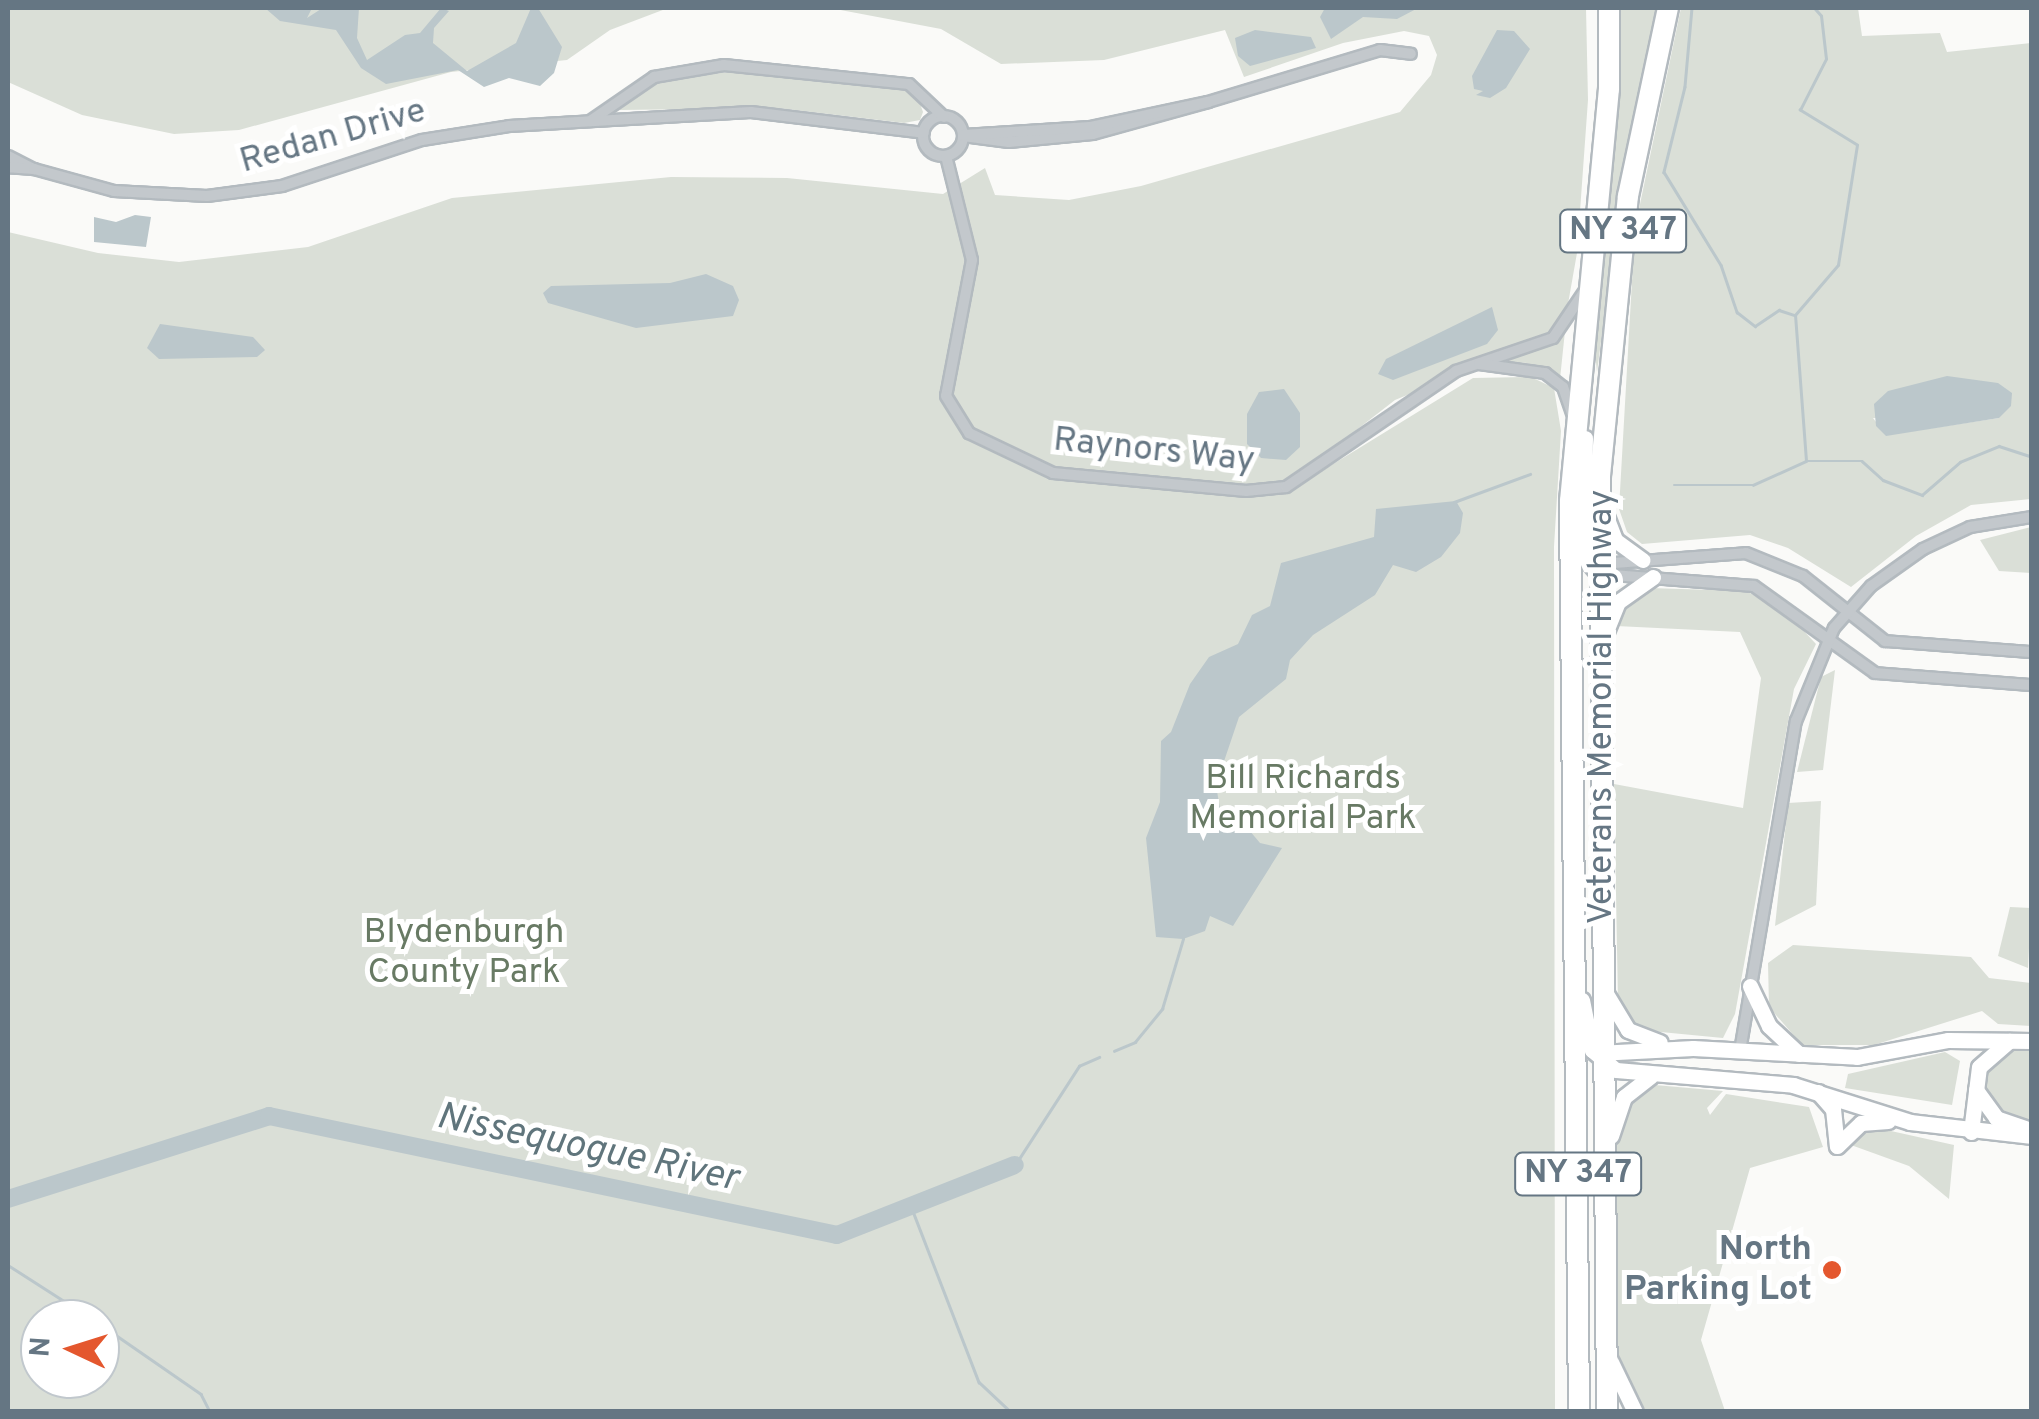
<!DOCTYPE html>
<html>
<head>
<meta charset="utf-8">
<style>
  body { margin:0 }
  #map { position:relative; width:2039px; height:1419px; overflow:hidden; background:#fafaf8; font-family:Overpass,sans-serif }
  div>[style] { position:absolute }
  .green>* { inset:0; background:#dadfd7 }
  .water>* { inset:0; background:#bbc7cb }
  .stream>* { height:2.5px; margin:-1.25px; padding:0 1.25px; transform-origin:1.25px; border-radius:1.25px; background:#bbc7cb }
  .river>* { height:18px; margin:-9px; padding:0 9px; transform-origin:9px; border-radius:9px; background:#bbc7cb }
  .roads { filter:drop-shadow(2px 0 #b3babf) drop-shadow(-2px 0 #b3babf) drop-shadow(0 2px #b3babf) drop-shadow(0 -2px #b3babf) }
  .street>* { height:10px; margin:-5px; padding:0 5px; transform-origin:5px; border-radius:5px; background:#c3c8cc }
  .street>.ring { margin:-5px; padding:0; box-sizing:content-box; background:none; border:10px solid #c3c8cc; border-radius:50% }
  .secondary>* { height:15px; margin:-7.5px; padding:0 7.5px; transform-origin:7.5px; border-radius:7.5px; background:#fff }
  .highway>* { height:20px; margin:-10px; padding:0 10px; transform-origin:10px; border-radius:10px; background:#fff }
  .dots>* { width:28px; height:28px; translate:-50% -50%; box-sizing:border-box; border:5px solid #fff; border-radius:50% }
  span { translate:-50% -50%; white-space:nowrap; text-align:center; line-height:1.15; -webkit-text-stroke:10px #fff; paint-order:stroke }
  .shield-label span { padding:2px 8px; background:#fff; border:2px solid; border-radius:8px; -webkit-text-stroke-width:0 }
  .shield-label { font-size:32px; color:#657683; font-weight:700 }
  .street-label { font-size:35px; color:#657683 }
  .park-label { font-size:35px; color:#687a64 }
  .poi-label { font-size:35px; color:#657683; font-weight:700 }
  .right { translate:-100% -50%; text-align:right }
  .water-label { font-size:38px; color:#60757c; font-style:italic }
  .frame { position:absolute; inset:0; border:10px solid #657683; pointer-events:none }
  .north { position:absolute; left:20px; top:1299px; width:100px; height:100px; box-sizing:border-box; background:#fff; border:2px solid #c1c8cd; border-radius:50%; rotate:274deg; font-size:28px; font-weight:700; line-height:40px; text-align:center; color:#657683 }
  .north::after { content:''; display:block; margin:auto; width:35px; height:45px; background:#e4572e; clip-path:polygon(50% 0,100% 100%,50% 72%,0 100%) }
</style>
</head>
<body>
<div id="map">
  <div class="green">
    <div style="clip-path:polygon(8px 8px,668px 8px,610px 30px,567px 60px,451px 72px,239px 130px,174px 134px,82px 115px,8px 82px)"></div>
    <div style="clip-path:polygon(evenodd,830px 8px,1586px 8px,1588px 100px,1577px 253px,1565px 321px,1549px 337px,1395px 400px,1278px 491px,1304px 482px,1473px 378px,1531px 377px,1554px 388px,1561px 431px,1554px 547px,1555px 1411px,8px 1411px,8px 232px,98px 253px,179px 262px,308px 247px,452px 198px,671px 177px,787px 178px,943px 194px,985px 168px,995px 195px,1069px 200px,1141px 186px,1400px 112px,1431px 75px,1437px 55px,1429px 36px,1404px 31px,1343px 43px,1244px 77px,1225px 30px,1104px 60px,1001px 64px,941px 29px,830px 8px,40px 1319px,100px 1319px,100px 1379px,40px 1379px,40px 1319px)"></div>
    <div style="clip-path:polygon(1615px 8px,1658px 8px,1623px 175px,1597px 372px,1593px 333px)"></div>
    <div style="clip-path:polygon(evenodd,1681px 8px,1858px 8px,1862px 36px,1940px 33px,1947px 52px,2031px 43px,2031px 499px,1971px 505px,1916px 536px,1851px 587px,1788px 548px,1750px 535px,1642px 544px,1627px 532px,1619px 509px,1635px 228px,1681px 8px,1873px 418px,1999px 418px,1886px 435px,1873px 418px)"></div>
    <div style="clip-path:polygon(728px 72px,902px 89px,917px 95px,923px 112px,920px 120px,904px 123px,778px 108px,619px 110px,656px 82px)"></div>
    <div style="clip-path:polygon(1565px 331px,1560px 379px,1527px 363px,1489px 361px,1547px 344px)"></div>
    <div style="clip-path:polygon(2031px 527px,2031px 573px,1999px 571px,1980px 540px)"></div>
    <div style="clip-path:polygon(1649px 588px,1746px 591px,1787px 613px,1816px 644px,1794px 689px,1735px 1014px,1723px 1038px,1640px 1030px,1618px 1003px,1614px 784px,1743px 808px,1761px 678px,1740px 632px,1616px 626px,1625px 600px)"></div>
    <div style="clip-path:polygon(1835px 670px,1823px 770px,1797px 772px,1821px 677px)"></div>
    <div style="clip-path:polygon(1821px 801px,1816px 905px,1775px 926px,1788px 803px)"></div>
    <div style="clip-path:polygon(2010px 907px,2031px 908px,2028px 968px,1998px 956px)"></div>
    <div style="clip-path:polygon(1793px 945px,1971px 957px,1989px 978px,2031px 983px,2031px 1026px,1998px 1024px,1982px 1011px,1874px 1045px,1802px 1045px,1769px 1007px,1768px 963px)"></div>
    <div style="clip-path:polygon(2004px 1050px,2031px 1051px,2031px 1123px,2014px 1122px,1987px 1104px,1984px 1072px)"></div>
    <div style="clip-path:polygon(1945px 1052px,1960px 1061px,1952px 1105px,1845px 1088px,1848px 1074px)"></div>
    <div style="clip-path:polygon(1655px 1085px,1723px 1091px,1707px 1108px,1710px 1115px,1726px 1094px,1809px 1107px,1823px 1147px,1750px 1168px,1701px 1340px,1725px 1411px,1641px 1411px,1616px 1369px,1616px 1124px,1633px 1098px)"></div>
    <div style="clip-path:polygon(1873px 1127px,1954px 1145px,1949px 1199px,1909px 1166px,1851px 1145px)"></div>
  </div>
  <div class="water">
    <div style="clip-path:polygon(265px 8px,312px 8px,307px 18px,321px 9px,359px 8px,357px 38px,367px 60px,405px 35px,420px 33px,441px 8px,449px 11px,434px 28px,433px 43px,467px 71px,516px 43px,531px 8px,538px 8px,562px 47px,554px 73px,540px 86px,509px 78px,484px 87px,458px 70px,386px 84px,361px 68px,336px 30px,280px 21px)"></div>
    <div style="clip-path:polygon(1325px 8px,1418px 8px,1397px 19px,1363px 17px,1331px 39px,1320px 17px)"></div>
    <div style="clip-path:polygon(1255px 30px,1311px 37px,1316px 48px,1250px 66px,1238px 56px,1235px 38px)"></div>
    <div style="clip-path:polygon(1497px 30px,1514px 31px,1530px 49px,1506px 88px,1490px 98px,1476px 95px,1483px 91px,1474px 89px,1472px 76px)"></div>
    <div style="clip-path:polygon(135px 215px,151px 217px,146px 247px,94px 242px,94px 217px,116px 222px)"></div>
    <div style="clip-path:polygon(706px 274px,733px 286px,739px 300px,733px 316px,636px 328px,548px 303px,543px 293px,551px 286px,670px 283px)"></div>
    <div style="clip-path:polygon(1492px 307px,1498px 330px,1487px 344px,1393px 380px,1378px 374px,1386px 359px)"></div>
    <div style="clip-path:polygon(160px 324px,253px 337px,265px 350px,257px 357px,159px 359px,147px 348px)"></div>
    <div style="clip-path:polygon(1947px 376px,1998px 383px,2012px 393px,2011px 406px,1999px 418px,1886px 436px,1876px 426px,1874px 404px,1888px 391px)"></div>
    <div style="clip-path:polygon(1284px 389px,1300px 413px,1300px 447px,1286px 460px,1261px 458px,1247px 444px,1247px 414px,1259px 392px)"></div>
    <div style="clip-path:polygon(1456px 501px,1463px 513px,1460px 533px,1441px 557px,1416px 572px,1393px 565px,1375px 595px,1313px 635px,1290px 660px,1286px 679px,1239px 717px,1216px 785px,1221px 815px,1244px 824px,1260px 843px,1282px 848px,1233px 926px,1210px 916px,1205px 931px,1183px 939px,1156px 937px,1146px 838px,1160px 802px,1161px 741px,1171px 732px,1190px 684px,1209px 657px,1238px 644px,1252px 615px,1270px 606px,1281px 563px,1374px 537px,1376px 509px)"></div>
  </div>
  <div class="stream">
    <div style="left:1692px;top:8px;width:79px;rotate:95.1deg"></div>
    <div style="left:1685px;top:87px;width:88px;rotate:103.9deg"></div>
    <div style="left:1664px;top:172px;width:109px;rotate:58.5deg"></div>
    <div style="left:1721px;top:265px;width:50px;rotate:71.2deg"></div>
    <div style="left:1737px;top:312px;width:23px;rotate:38deg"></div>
    <div style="left:1755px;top:326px;width:29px;rotate:-34deg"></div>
    <div style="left:1779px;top:310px;width:16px;rotate:18deg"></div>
    <div style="left:1806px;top:461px;width:146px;rotate:-94.3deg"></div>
    <div style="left:1795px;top:315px;width:66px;rotate:-49.3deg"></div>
    <div style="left:1838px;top:265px;width:121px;rotate:-81deg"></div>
    <div style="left:1857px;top:145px;width:67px;rotate:-148.4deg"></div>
    <div style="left:1800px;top:110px;width:57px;rotate:-63deg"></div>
    <div style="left:1826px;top:59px;width:43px;rotate:-96.6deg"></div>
    <div style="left:1821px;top:16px;width:11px;rotate:-131deg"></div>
    <div style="left:1674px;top:485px;width:79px"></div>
    <div style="left:1753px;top:485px;width:58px;rotate:-24.4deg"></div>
    <div style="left:1806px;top:461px;width:56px"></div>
    <div style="left:1862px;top:461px;width:28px;rotate:42deg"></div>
    <div style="left:1883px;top:480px;width:42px;rotate:21deg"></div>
    <div style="left:1922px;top:495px;width:50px;rotate:-41deg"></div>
    <div style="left:1960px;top:462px;width:42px;rotate:-22.3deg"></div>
    <div style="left:1999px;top:446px;width:35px;rotate:18deg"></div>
    <div style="left:1454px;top:502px;width:81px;rotate:-20.2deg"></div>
    <div style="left:1114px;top:1051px;width:23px;rotate:-23deg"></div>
    <div style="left:1135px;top:1042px;width:43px;rotate:-50.7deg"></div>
    <div style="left:1162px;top:1009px;width:73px;rotate:-73.3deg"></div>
    <div style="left:1015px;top:1165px;width:118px;rotate:-57.1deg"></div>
    <div style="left:1079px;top:1066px;width:22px;rotate:-24deg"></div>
    <div style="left:911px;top:1206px;width:189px;rotate:68.9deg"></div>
    <div style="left:979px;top:1382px;width:44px;rotate:43.2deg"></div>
    <div style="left:8px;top:1265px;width:100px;rotate:32.7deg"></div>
    <div style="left:100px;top:1324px;width:123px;rotate:34.7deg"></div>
    <div style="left:201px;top:1394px;width:20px;rotate:63deg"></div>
  </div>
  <div class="river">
    <div style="left:8px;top:1199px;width:274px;rotate:-17.6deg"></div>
    <div style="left:269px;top:1116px;width:580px;rotate:11.83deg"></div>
    <div style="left:837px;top:1235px;width:191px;rotate:-21.5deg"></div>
  </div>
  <div class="roads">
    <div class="street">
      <div style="left:1208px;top:102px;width:180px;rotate:-16.8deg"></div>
      <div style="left:1380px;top:50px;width:31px;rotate:7deg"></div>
      <div class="ring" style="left:923px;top:116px;width:30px;height:30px"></div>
      <div style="left:590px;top:121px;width:78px;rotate:-34.5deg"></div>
      <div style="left:654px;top:77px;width:71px;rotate:-9.7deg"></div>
      <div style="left:724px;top:65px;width:186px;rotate:5.9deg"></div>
      <div style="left:909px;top:84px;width:48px;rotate:43.3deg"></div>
      <div style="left:963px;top:136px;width:46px;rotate:7.4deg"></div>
      <div style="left:1009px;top:142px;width:84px;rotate:-5.4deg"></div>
      <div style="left:1093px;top:134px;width:119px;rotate:-15.5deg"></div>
      <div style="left:1208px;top:102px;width:121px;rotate:168deg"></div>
      <div style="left:1090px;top:127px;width:127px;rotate:176.4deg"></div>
      <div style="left:8px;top:156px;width:29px;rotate:27deg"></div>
      <div style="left:34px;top:169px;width:26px;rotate:-176deg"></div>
      <div style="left:946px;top:156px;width:107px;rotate:76deg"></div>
      <div style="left:972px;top:260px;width:138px;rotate:100.8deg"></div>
      <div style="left:946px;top:396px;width:44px;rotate:58.1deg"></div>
      <div style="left:969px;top:433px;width:93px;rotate:25.5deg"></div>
      <div style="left:1053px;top:473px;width:194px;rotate:5.3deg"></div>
      <div style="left:1246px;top:491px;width:40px;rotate:-5.7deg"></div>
      <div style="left:1286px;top:487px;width:206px;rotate:-34.3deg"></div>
      <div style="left:1456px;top:371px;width:102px;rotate:-18.8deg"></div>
      <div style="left:1553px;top:338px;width:55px;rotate:-56deg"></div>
      <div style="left:34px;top:169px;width:83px;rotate:15.4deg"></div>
      <div style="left:114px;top:191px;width:93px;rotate:3.1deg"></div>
      <div style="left:207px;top:196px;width:76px;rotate:-7.6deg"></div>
      <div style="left:282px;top:186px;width:147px;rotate:-18.2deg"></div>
      <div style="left:422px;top:140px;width:88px;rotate:-9.1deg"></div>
      <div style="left:509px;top:126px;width:242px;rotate:-3.3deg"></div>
      <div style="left:751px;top:112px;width:174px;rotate:6.9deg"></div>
      <div style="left:1479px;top:364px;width:67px;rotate:7.8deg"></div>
      <div style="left:1545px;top:373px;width:23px;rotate:38deg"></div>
      <div style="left:1563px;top:387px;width:28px;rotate:71deg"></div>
      <div style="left:1601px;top:564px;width:145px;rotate:-4.3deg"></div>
      <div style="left:1746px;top:553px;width:61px;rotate:22deg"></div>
      <div style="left:1803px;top:576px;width:105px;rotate:38.4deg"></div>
      <div style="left:1885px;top:641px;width:147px;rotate:4.3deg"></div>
      <div style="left:1600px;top:574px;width:154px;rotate:4.5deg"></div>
      <div style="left:1754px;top:586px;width:149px;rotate:35.7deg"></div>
      <div style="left:1875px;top:673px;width:157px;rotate:4.4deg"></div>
      <div style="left:1740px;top:1051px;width:335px;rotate:-80.4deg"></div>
      <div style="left:1796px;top:721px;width:100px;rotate:-67.8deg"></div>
      <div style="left:1834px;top:628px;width:56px;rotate:-48.6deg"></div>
      <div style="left:1871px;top:586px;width:64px;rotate:-35.4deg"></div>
      <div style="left:1923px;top:549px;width:52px;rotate:-25.1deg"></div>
      <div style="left:1970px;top:527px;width:63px;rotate:-9.2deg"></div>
    </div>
    <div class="secondary">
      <div style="left:1585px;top:438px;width:116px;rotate:91.5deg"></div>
      <div style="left:1582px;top:554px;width:26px;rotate:50deg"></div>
      <div style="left:1604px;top:511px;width:31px;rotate:69deg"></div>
      <div style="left:1615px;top:540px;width:34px;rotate:36deg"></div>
      <div style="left:1605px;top:634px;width:35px;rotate:-68deg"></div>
      <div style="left:1618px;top:602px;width:43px;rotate:-35.5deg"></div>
      <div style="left:1750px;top:986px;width:44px;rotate:64.6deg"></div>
      <div style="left:1769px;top:1026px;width:41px;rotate:43deg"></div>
      <div style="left:1605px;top:992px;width:44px;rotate:58.8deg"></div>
      <div style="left:1628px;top:1030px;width:34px;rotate:21deg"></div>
      <div style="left:1582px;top:1000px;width:51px;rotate:78.7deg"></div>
      <div style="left:1592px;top:1050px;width:31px;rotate:40deg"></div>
      <div style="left:1616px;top:1070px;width:178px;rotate:4.8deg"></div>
      <div style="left:1793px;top:1085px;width:123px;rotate:17.5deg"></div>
      <div style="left:1910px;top:1122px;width:123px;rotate:6.5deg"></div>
      <div style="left:1598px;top:1053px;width:95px;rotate:-3deg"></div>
      <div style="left:1693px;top:1048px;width:164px;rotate:3.1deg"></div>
      <div style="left:1857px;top:1057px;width:93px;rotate:-10.6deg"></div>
      <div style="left:1948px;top:1040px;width:84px;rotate:0.7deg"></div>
      <div style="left:1976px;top:1090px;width:34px;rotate:54deg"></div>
      <div style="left:1996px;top:1118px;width:31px;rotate:19deg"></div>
      <div style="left:1818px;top:1092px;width:23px;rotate:49deg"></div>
      <div style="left:1833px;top:1109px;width:37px;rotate:84deg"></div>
      <div style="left:1971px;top:1132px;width:65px;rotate:-83deg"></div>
      <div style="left:1979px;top:1067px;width:40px;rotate:-41deg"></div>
      <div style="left:1611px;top:1136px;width:41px;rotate:-71.6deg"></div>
      <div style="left:1624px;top:1097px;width:34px;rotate:-38deg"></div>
      <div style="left:1837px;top:1146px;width:33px;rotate:-44deg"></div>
      <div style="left:1861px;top:1123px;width:27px;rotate:-4deg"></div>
      <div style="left:1611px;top:1362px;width:55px;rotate:64.4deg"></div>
    </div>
    <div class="highway">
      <div style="left:1579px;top:1412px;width:911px;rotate:-90.57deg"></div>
      <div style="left:1570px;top:501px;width:414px;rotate:-84.6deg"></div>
      <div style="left:1609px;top:89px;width:81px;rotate:-90deg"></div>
      <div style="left:1607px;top:1412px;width:936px;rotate:-90.43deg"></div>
      <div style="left:1600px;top:476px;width:281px;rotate:-84.3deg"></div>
      <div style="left:1628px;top:196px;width:192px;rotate:-78deg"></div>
    </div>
  </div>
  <div class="dots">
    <div style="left:1832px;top:1270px;background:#e4572e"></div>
  </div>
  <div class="shield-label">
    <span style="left:1623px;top:231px">NY 347</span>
    <span style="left:1578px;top:1174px">NY 347</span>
  </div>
  <div class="street-label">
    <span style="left:333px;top:137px;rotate:-16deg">Redan Drive</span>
    <span style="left:1154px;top:451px;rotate:6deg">Raynors Way</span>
    <span style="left:1602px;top:707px;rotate:-90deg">Veterans Memorial Highway</span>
  </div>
  <div class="park-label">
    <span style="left:1303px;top:799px">Bill Richards<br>Memorial Park</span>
    <span style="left:464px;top:953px">Blydenburgh<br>County Park</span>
  </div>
  <div class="poi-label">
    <span class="right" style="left:1812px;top:1270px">North<br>Parking Lot</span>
  </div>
  <div class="water-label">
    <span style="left:587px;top:1149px;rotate:12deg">Nissequogue River</span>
  </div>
  <div class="frame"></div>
  <div class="north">N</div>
</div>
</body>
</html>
